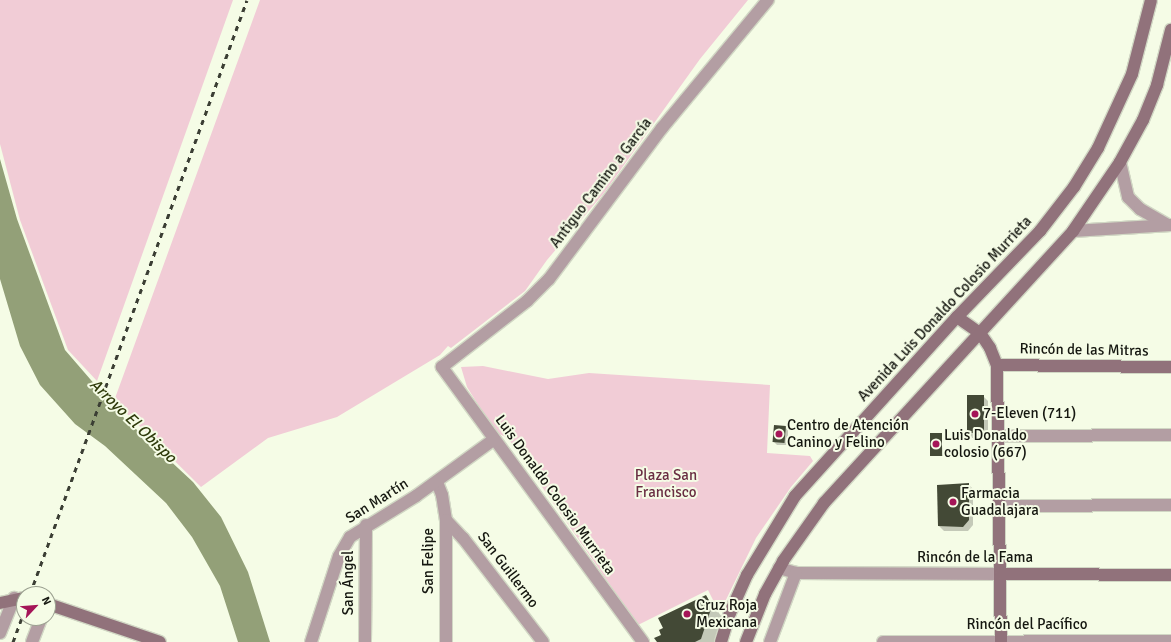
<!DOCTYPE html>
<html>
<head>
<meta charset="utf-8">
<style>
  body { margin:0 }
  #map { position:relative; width:1171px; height:642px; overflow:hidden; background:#f5fce6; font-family:Signika,sans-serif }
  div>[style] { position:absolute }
  .green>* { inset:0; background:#f1ccd6 }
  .water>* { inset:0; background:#93a078 }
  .shadow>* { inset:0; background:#0003 }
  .building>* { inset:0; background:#434936; transform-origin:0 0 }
  .roads { filter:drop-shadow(1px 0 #d1d7c4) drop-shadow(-1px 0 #d1d7c4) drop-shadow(0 1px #d1d7c4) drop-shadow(0 -1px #d1d7c4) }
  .street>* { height:12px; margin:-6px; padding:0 6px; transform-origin:6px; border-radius:6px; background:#b39ea3 }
  .secondary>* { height:12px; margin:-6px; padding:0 6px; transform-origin:6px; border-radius:6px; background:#91727b }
  .rail>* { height:3px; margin-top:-1.5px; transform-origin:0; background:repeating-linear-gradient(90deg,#3b3e34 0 5px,transparent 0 10px) }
  .dots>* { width:11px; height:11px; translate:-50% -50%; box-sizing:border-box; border:2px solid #f5fce6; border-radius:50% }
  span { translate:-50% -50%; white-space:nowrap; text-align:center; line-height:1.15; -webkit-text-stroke:4px #f5fce6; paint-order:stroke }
  .street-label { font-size:15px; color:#151710 }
  .poi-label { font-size:15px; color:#151710 }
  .left { translate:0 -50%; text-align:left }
  .park-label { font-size:15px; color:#6a2e43 }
  .water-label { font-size:16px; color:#2f3b0b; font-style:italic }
  .north { position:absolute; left:16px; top:586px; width:40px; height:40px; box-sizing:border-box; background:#f5fce6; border:1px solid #9ba090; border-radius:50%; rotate:64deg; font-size:11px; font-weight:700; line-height:16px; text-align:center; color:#151710 }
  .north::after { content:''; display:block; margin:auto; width:14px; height:18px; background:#a51558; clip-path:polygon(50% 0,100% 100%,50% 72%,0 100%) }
</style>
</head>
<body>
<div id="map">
  <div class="green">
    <div style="clip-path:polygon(0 0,233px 0,97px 381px,68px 350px,20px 220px,0 144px)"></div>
    <div style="clip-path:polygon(260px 0,748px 0,700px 59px,604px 193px,547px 260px,525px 291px,451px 348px,448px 346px,440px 355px,337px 417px,268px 438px,201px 487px,114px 401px)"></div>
    <div style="clip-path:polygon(483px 366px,548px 379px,589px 373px,770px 385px,767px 453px,810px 456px,813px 461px,791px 487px,756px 538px,722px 608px,717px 608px,708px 590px,638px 625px,508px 438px,495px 432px,467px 387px,461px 367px)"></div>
  </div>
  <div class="water">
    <div style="clip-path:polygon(0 159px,17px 219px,65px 350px,122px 416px,193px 482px,221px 517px,248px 572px,270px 642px,238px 642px,220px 586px,192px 537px,166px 503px,105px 446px,75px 424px,40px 385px,20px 346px,0 279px)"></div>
  </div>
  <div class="shadow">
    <div style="clip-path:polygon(983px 396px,988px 401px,988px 438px,972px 438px,967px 433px)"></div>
    <div style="clip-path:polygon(785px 427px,788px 430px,788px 445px,777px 445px,774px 442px)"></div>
    <div style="clip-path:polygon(941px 434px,943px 456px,932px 456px,931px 455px)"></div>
    <div style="clip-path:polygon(968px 484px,973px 489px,973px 525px,968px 531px,944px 531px,939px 526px)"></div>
    <div style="clip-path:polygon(706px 596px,722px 617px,714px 642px,658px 642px,662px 635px)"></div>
  </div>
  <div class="building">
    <div style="left:967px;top:395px;width:17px;height:38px"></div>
    <div style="left:774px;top:425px;width:12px;height:17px;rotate:5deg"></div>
    <div style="left:930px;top:433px;width:12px;height:23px"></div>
    <div style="clip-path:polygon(969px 483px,969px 520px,963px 527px,938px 526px,937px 485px)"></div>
    <div style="clip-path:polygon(evenodd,706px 595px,712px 606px,701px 639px,695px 642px,657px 642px,654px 638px,661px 635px,659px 630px,663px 628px,658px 618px,706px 595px,701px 604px,703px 608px,698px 611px,696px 607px,701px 604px)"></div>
  </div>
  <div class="roads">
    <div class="street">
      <div style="left:1120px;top:162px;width:36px;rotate:77deg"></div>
      <div style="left:1128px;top:197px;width:17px;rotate:45deg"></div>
      <div style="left:1140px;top:209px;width:30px;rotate:30deg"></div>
      <div style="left:1073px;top:231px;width:98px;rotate:-3.5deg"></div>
      <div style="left:998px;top:436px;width:173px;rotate:-0.3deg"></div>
      <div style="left:437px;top:482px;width:14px;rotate:69deg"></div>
      <div style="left:442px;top:495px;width:25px;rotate:81deg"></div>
      <div style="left:446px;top:520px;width:122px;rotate:90deg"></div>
      <div style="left:998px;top:506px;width:173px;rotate:-0.3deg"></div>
      <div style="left:446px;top:520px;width:25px;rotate:47deg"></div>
      <div style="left:463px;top:538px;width:131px;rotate:52.4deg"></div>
      <div style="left:779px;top:568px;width:18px;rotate:16deg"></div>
      <div style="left:796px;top:573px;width:205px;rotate:0.3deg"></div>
      <div style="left:0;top:633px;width:38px;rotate:-68deg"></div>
      <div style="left:32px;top:642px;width:26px;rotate:-69deg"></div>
      <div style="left:311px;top:642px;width:90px;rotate:-72deg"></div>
      <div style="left:339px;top:556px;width:22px;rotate:-60deg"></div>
      <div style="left:350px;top:537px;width:78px;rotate:-31.8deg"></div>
      <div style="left:416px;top:496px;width:95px;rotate:-36deg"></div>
      <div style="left:365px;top:642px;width:117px;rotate:-89.5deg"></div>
      <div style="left:643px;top:642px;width:341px;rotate:-126.2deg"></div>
      <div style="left:442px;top:367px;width:108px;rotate:-37.8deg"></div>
      <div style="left:527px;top:301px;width:31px;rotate:-45deg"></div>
      <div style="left:549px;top:279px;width:189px;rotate:-53.2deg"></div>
      <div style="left:662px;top:128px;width:166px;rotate:-50.4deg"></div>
      <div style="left:770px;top:642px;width:74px;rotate:-69.4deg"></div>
      <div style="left:883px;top:642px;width:288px;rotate:-0.2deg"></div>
    </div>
    <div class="secondary">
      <div style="left:957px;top:317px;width:28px;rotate:35deg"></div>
      <div style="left:980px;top:333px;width:18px;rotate:56deg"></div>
      <div style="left:990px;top:348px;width:18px;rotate:68deg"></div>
      <div style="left:997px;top:365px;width:277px;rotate:89.2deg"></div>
      <div style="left:997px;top:365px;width:174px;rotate:0.7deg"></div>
      <div style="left:1001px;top:574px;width:170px;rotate:0.3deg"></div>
      <div style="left:0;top:603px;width:25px;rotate:-12deg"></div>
      <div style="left:48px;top:604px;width:118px;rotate:18.7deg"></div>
      <div style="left:721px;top:642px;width:30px;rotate:-73deg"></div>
      <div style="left:730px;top:613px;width:42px;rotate:-65.9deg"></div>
      <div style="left:747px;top:575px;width:92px;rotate:-58.7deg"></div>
      <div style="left:795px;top:496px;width:241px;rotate:-47.9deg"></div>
      <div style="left:957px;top:317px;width:120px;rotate:-46deg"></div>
      <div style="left:1040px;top:231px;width:56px;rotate:-52.3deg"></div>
      <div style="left:1074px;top:187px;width:46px;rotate:-58.4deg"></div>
      <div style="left:1098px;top:148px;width:81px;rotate:-65.3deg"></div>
      <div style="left:1132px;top:74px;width:76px;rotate:-75.6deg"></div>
      <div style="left:746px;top:642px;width:52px;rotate:-68.4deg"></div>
      <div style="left:765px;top:594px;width:38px;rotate:-61deg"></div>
      <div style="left:783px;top:561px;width:71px;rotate:-54.7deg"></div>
      <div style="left:824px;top:503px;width:369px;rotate:-47.5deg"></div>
      <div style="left:1073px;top:231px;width:83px;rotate:-55.7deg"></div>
      <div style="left:1120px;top:162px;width:48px;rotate:-61.3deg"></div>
      <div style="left:1143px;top:120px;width:38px;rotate:-68deg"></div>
      <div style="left:1157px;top:85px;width:57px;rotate:-75.7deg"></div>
    </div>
  </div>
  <div class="rail">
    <div style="left:30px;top:594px;width:632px;rotate:-69.93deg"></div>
    <div style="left:13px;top:642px;width:32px;rotate:-70deg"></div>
  </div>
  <div class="dots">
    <div style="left:975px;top:414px;background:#a51558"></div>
    <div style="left:779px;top:434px;background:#a51558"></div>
    <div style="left:936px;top:444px;background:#a51558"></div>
    <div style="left:953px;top:502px;background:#a51558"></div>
    <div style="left:687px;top:614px;background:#a51558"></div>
  </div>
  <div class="street-label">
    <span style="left:601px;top:183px;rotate:-53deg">Antiguo Camino a García</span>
    <span style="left:945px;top:309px;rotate:-47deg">Avenida Luis Donaldo Colosio Murrieta</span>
    <span style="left:1084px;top:350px;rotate:1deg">Rincón de las Mitras</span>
    <span style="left:555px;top:495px;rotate:54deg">Luis Donaldo Colosio Murrieta</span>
    <span style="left:377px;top:501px;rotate:-32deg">San Martín</span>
    <span style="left:975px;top:558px">Rincón de la Fama</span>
    <span style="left:429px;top:561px;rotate:-90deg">San Felipe</span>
    <span style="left:508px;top:570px;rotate:53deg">San Guillermo</span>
    <span style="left:349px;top:583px;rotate:-90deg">San Ángel</span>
    <span style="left:1027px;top:625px">Rincón del Pacífico</span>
  </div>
  <div class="poi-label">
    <span class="left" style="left:983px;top:414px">7-Eleven (711)</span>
    <span class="left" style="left:787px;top:434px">Centro de Atención<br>Canino y Felino</span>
    <span class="left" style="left:944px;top:444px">Luis Donaldo<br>colosio (667)</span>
    <span class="left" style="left:961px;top:502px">Farmacia<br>Guadalajara</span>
    <span class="left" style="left:696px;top:614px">Cruz Roja<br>Mexicana</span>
  </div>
  <div class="park-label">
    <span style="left:666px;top:484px">Plaza San<br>Francisco</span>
  </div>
  <div class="water-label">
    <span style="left:133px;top:421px;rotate:44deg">Arroyo El Obispo</span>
  </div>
  <div class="north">N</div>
</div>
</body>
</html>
